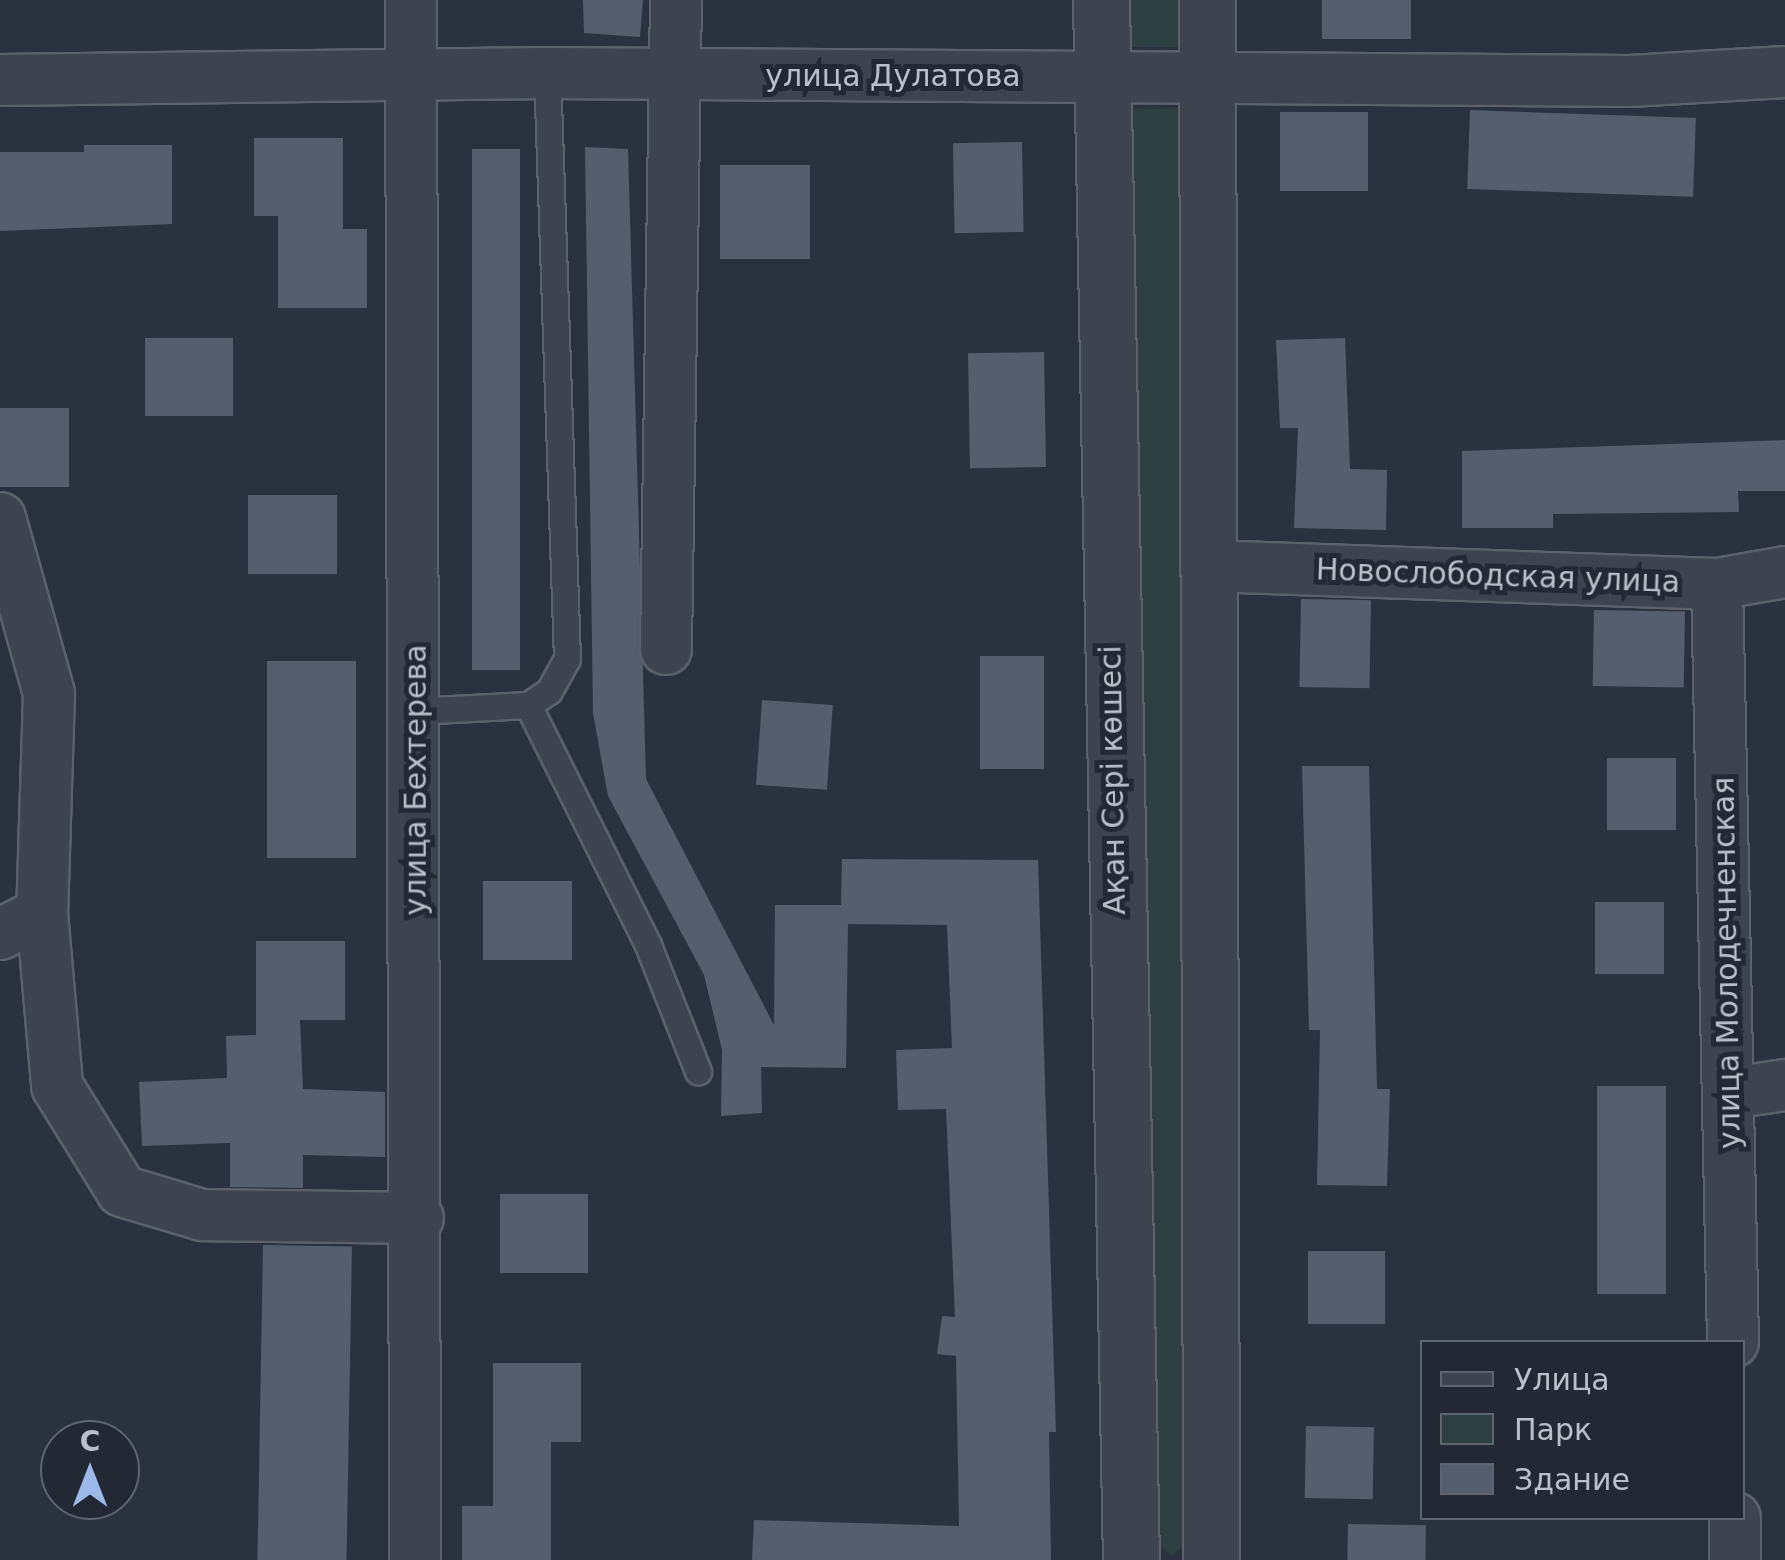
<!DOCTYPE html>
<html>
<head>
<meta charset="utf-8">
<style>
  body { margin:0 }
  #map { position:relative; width:1785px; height:1560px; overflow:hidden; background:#2a323f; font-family:"DejaVu Sans",sans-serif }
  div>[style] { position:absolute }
  .green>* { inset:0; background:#2d3f41; transform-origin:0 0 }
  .building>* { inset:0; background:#555e6c; transform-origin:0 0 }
  .roads { filter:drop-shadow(2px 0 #5b626c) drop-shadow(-2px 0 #5b626c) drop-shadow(0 2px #5b626c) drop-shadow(0 -2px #5b626c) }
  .service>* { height:25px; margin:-12.5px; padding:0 12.5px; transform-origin:12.5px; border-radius:12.5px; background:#3d444f }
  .minor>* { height:50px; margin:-25px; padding:0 25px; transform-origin:25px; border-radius:25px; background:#3d444f }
  .tertiary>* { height:55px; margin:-27.5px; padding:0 27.5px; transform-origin:27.5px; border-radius:27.5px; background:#3d444f }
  span { translate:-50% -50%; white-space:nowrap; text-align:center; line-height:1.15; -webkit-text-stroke:10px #222934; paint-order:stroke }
  .street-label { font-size:30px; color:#bac0c9 }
  .legend { position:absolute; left:1420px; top:1340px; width:325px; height:180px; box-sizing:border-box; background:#222934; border:2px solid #5f6570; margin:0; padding:12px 18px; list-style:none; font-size:30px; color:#bac0c9 }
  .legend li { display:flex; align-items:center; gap:20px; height:50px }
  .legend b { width:50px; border:2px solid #5f6570 }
  .north { position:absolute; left:40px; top:1420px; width:100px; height:100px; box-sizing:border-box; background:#222934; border:2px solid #5f6570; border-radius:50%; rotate:0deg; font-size:28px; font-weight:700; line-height:40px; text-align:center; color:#bac0c9 }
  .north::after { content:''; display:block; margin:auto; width:35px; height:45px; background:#9db9ec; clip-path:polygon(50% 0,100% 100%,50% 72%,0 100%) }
</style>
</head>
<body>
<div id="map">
  <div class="green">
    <div style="left:1120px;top:0;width:67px;height:47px"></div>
    <div style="clip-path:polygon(1208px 108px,1212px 1519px,1172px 1556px,1129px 1518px,1101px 109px)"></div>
  </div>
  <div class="building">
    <div style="clip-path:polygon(583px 0,643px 0,640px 37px,584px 33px)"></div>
    <div style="left:1322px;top:0;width:89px;height:39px"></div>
    <div style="left:1470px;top:110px;width:226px;height:79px;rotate:2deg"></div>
    <div style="left:1280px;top:112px;width:88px;height:79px"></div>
    <div style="clip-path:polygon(254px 138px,343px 138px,343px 229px,367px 229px,367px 308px,278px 308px,278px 216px,254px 216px)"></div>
    <div style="left:1022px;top:142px;width:90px;height:69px;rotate:89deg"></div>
    <div style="clip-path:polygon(84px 145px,172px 145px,172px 224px,0 231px,0 152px,84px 152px)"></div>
    <div style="clip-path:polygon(585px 147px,628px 149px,646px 779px,774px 1025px,775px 905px,841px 905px,842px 859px,1038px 860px,1056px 1432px,1049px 1432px,1051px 1560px,752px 1560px,754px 1520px,959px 1526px,956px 1356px,937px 1354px,942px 1316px,955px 1317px,946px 1109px,898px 1110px,896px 1050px,952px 1048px,947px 925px,848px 924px,846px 1068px,761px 1067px,762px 1113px,721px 1116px,722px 1050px,704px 975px,608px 796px,593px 713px)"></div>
    <div style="left:472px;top:149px;width:48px;height:521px"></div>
    <div style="left:720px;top:165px;width:90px;height:94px"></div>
    <div style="left:145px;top:338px;width:88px;height:78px"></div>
    <div style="clip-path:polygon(1345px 338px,1350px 469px,1387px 470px,1386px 530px,1294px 528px,1298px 428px,1280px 428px,1276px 340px)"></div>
    <div style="left:1044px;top:352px;width:115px;height:76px;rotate:89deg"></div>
    <div style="left:0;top:408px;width:69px;height:79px"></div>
    <div style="clip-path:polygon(1785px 440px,1785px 491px,1738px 491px,1739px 512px,1553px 514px,1553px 528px,1462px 528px,1462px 451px)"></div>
    <div style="left:248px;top:495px;width:89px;height:79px"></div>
    <div style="left:1301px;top:599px;width:70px;height:88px;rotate:1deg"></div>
    <div style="left:1594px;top:610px;width:91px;height:76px;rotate:1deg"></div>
    <div style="left:980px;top:656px;width:64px;height:113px"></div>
    <div style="left:267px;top:661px;width:89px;height:197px"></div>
    <div style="left:762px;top:700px;width:71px;height:85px;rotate:4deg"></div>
    <div style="left:1607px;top:758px;width:69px;height:72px"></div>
    <div style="clip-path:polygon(1302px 766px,1369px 766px,1377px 1089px,1390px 1089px,1387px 1186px,1317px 1185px,1320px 1030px,1309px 1030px)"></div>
    <div style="left:483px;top:881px;width:89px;height:79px"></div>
    <div style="left:1595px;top:902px;width:69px;height:72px"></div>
    <div style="clip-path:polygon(256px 941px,345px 941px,345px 1020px,300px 1020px,303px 1089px,385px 1092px,385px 1157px,303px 1155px,303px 1188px,230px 1187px,230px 1143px,142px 1146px,139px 1082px,227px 1078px,226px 1036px,256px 1035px)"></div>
    <div style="left:1597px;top:1086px;width:69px;height:208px"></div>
    <div style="left:500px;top:1194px;width:88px;height:79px"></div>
    <div style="left:263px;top:1245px;width:89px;height:315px;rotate:1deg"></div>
    <div style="left:1308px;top:1251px;width:77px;height:73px"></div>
    <div style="clip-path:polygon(493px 1363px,581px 1363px,581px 1442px,551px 1442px,551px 1560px,462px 1560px,462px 1506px,493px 1506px)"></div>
    <div style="left:1306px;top:1426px;width:68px;height:72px;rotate:1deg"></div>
    <div style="left:1348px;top:1524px;width:78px;height:36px;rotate:1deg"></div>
  </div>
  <div class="roads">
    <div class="service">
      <div style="left:528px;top:705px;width:268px;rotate:63.4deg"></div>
      <div style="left:648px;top:945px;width:136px;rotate:68.4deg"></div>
      <div style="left:415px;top:711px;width:113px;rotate:-3deg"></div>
      <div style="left:528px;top:705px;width:25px;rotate:-34deg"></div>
      <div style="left:549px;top:691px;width:37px;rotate:-61deg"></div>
      <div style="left:567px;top:659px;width:586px;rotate:-91.95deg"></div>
    </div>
    <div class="minor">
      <div style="left:411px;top:0;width:1560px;rotate:89.85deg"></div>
      <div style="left:0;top:80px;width:547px;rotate:-0.73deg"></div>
      <div style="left:547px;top:73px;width:1083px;rotate:0.42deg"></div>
      <div style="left:1630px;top:81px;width:155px;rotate:-3.3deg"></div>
      <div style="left:0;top:518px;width:183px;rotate:74.4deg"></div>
      <div style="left:49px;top:694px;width:219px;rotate:91.8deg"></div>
      <div style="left:42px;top:913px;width:47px;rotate:153.4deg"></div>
      <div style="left:1210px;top:566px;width:507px;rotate:2.03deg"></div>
      <div style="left:1717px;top:584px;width:69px;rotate:-10deg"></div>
      <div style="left:1717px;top:584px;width:758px;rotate:88.79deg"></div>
      <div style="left:666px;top:649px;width:649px;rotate:-89.12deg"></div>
      <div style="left:42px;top:913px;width:174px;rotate:85deg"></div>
      <div style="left:57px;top:1086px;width:123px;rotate:58.2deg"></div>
      <div style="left:122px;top:1191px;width:84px;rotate:16.7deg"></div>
      <div style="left:202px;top:1215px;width:216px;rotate:0.8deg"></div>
      <div style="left:1731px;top:1093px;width:55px;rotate:-8.4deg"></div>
      <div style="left:1735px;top:1518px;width:42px;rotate:90deg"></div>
    </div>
    <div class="tertiary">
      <div style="left:1101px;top:0;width:1560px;rotate:88.9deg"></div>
      <div style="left:1207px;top:0;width:1560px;rotate:89.85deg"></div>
    </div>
  </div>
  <div class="street-label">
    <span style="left:893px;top:76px">улица Дулатова</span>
    <span style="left:1498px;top:576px;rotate:2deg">Новослободская улица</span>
    <span style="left:416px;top:780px;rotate:-90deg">улица Бехтерева</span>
    <span style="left:1113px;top:780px;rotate:-91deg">Ақан Сері көшесі</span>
    <span style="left:1727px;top:963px;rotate:-91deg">улица Молодечненская</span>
  </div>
  <ul class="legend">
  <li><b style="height:12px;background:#3d444f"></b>Улица</li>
  <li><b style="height:28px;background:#2d3f41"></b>Парк</li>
  <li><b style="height:28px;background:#555e6c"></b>Здание</li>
  </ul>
  <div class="north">С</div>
</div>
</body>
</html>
